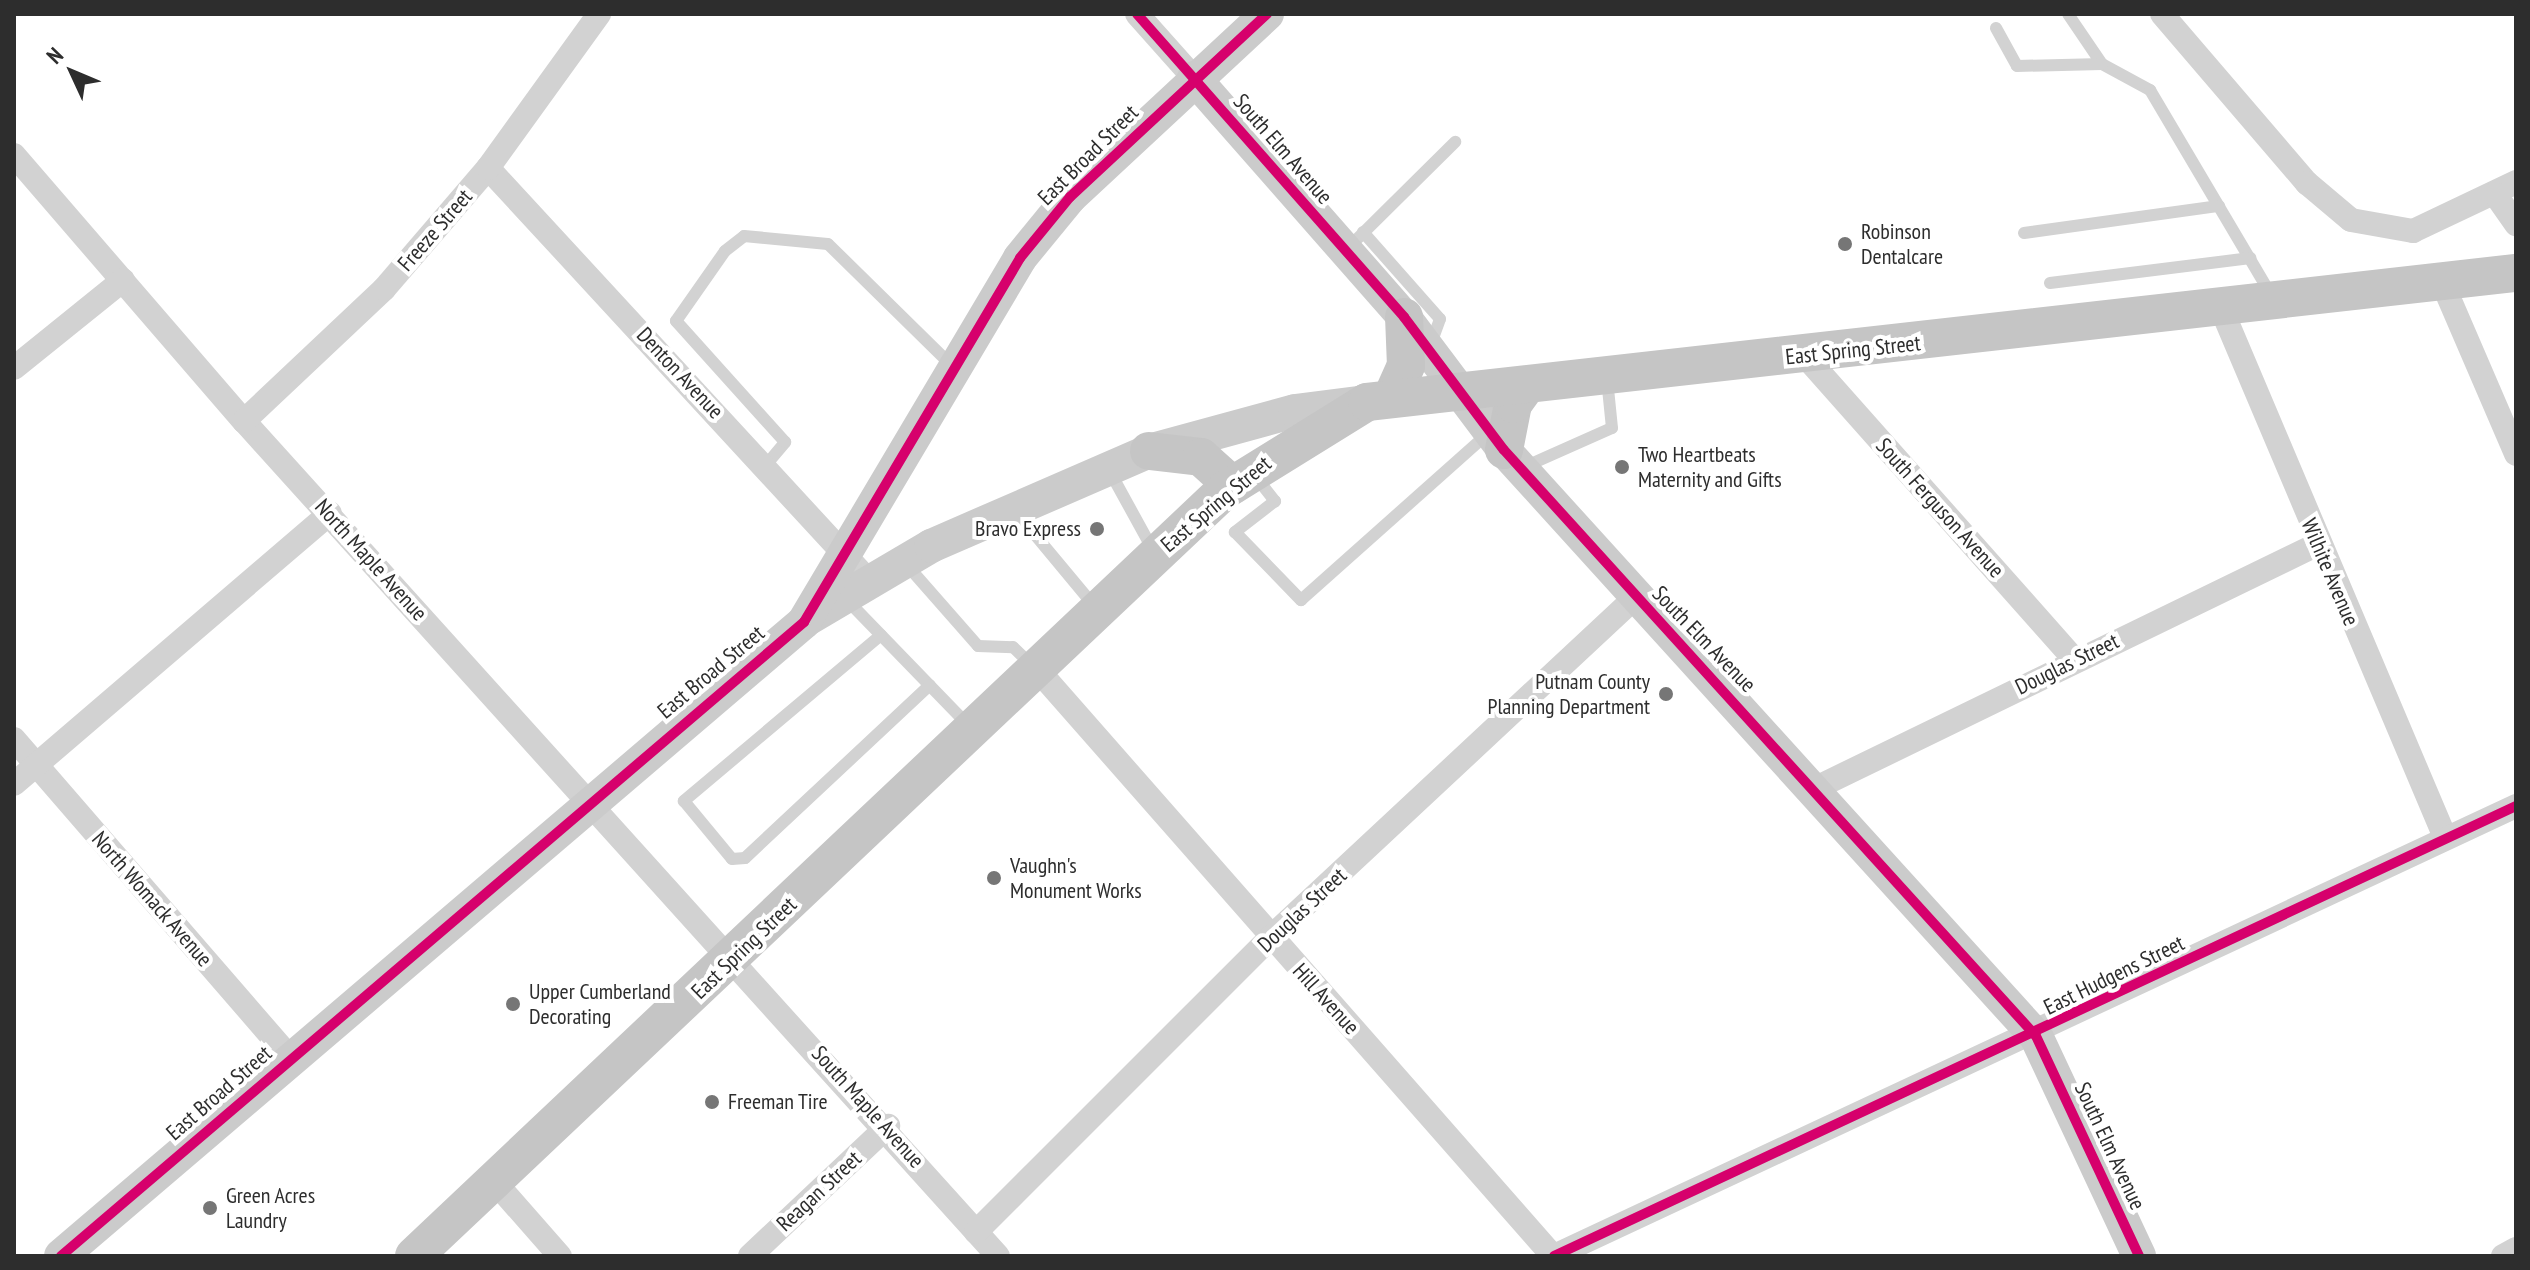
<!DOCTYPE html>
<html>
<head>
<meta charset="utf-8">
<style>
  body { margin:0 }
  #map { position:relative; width:2530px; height:1270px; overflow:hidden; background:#fff; font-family:"PT Sans Narrow",sans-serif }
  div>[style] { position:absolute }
  .lane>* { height:12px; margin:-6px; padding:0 6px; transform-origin:6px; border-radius:6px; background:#d2d2d2 }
  .street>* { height:24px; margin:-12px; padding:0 12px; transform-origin:12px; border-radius:12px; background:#d2d2d2 }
  .secondary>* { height:34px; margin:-17px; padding:0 17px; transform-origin:17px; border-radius:17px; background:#cbcbcb }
  .primary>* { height:38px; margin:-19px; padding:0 19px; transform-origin:19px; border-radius:19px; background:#c5c5c5 }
  .cycleway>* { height:10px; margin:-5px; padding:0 5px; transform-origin:5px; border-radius:5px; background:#d6006c }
  .dots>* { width:22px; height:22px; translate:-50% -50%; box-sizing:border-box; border:4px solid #fff; border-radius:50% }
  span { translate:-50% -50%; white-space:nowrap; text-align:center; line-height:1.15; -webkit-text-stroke:8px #fff; paint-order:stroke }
  .street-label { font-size:22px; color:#2d2d2d }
  .poi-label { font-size:22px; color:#2d2d2d }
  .left { translate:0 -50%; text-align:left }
  .right { translate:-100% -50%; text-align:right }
  .frame { position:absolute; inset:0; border:16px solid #2d2d2d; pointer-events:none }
  .north { position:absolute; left:32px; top:32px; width:80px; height:80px; -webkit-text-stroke:6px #fff; paint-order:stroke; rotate:314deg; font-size:22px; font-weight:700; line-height:32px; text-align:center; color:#2d2d2d }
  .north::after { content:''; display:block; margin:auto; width:28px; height:36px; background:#2d2d2d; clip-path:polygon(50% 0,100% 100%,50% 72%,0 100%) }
</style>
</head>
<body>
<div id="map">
  <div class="lane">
    <div style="left:2068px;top:14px;width:60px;rotate:55.8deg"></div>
    <div style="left:2102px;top:64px;width:55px;rotate:28.4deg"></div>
    <div style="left:2150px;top:90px;width:239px;rotate:59.4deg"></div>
    <div style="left:1996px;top:28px;width:43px;rotate:61.1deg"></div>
    <div style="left:2017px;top:66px;width:85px;rotate:-1.3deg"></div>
    <div style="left:1363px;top:232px;width:116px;rotate:48.5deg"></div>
    <div style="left:1440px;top:319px;width:29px;rotate:110deg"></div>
    <div style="left:2024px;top:233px;width:197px;rotate:-7.9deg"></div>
    <div style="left:1348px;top:248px;width:151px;rotate:-44.7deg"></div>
    <div style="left:2050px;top:283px;width:202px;rotate:-7.1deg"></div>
    <div style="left:766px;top:465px;width:30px;rotate:-50deg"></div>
    <div style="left:785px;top:442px;width:163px;rotate:-132deg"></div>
    <div style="left:676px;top:321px;width:85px;rotate:-55deg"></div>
    <div style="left:725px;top:251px;width:24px;rotate:-38deg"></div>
    <div style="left:744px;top:236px;width:84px;rotate:5.4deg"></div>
    <div style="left:828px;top:244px;width:173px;rotate:44.5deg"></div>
    <div style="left:1524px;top:467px;width:96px;rotate:-23.9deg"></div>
    <div style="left:1612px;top:428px;width:49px;rotate:-95.8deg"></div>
    <div style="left:1109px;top:470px;width:94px;rotate:61.2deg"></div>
    <div style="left:1256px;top:477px;width:31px;rotate:52deg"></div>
    <div style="left:1275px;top:501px;width:51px;rotate:142.2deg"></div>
    <div style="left:1235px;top:532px;width:95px;rotate:45.9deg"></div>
    <div style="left:1301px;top:600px;width:249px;rotate:-41.7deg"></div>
    <div style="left:1016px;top:512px;width:125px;rotate:50.2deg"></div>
    <div style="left:906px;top:564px;width:109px;rotate:48.7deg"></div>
    <div style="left:978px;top:646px;width:35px;rotate:2deg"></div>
    <div style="left:1013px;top:647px;width:28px;rotate:44deg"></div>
    <div style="left:846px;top:599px;width:178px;rotate:45.9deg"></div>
    <div style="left:881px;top:635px;width:258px;rotate:139.9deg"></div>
    <div style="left:684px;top:801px;width:75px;rotate:50.4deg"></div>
    <div style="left:732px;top:859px;width:13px;rotate:-4deg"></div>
    <div style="left:745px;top:858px;width:253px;rotate:-43.1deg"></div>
  </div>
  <div class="street">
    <div style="left:1137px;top:14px;width:86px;rotate:48.3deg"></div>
    <div style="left:2162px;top:14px;width:223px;rotate:49.4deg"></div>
    <div style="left:2307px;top:183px;width:57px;rotate:40.1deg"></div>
    <div style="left:2351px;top:220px;width:63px;rotate:10.1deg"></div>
    <div style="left:2413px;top:231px;width:114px;rotate:-25.4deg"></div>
    <div style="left:14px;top:155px;width:352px;rotate:49.2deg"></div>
    <div style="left:244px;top:421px;width:1125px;rotate:47.92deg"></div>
    <div style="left:488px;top:168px;width:560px;rotate:47.31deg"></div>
    <div style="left:2495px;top:194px;width:37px;rotate:55deg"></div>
    <div style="left:2442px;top:282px;width:187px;rotate:66.7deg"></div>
    <div style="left:2221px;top:308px;width:572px;rotate:67.06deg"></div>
    <div style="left:1805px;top:356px;width:405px;rotate:48.4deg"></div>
    <div style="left:14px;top:368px;width:140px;rotate:-38.9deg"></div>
    <div style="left:244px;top:421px;width:192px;rotate:-43.3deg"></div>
    <div style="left:384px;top:289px;width:160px;rotate:-49.3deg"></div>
    <div style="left:488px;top:168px;width:190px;rotate:-54.2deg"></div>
    <div style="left:1036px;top:668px;width:783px;rotate:48.68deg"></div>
    <div style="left:14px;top:739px;width:422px;rotate:49.1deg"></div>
    <div style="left:14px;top:784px;width:416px;rotate:-40.6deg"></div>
    <div style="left:1818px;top:787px;width:556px;rotate:-25.92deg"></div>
    <div style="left:494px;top:1181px;width:100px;rotate:48.7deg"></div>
    <div style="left:976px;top:1232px;width:417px;rotate:-45deg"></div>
    <div style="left:1271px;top:937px;width:499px;rotate:-43deg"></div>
    <div style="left:750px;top:1256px;width:190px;rotate:-43.3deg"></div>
    <div style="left:1554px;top:1256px;width:1062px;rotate:-25.07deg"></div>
    <div style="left:2503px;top:1256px;width:15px;rotate:-28deg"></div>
  </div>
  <div class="secondary">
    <div style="left:1194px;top:78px;width:318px;rotate:48.7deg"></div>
    <div style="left:1404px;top:317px;width:166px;rotate:53.1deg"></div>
    <div style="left:1504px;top:450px;width:791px;rotate:47.77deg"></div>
    <div style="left:2036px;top:1036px;width:243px;rotate:64.9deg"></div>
    <div style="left:809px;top:618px;width:142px;rotate:-30.5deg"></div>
    <div style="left:931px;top:546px;width:238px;rotate:-23.5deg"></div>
    <div style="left:1149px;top:451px;width:151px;rotate:-15.3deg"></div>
    <div style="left:1295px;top:411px;width:73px;rotate:-7.1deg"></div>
    <div style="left:61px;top:1256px;width:977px;rotate:-40.47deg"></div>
    <div style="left:804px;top:622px;width:423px;rotate:-59.3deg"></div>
    <div style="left:1020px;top:258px;width:79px;rotate:-50.7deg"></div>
    <div style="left:1070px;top:197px;width:269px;rotate:-42.9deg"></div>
  </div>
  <div class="primary">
    <div style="left:1391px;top:399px;width:36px;rotate:-66deg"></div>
    <div style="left:1406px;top:366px;width:49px;rotate:-92.3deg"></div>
    <div style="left:1504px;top:450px;width:47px;rotate:-78.9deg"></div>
    <div style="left:1513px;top:404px;width:24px;rotate:-54deg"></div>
    <div style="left:1149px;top:451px;width:52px;rotate:6.6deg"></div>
    <div style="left:1201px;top:457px;width:42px;rotate:42.1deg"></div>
    <div style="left:414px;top:1256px;width:1116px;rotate:-43.37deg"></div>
    <div style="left:1225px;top:490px;width:167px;rotate:-31.8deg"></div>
    <div style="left:1367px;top:402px;width:1156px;rotate:-6.41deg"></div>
  </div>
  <div class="cycleway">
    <div style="left:1137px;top:14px;width:404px;rotate:48.6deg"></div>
    <div style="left:1404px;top:317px;width:166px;rotate:53.1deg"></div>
    <div style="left:1504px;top:450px;width:791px;rotate:47.77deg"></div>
    <div style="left:2036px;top:1036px;width:243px;rotate:64.9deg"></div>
    <div style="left:61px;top:1256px;width:977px;rotate:-40.47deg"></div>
    <div style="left:804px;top:622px;width:423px;rotate:-59.3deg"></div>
    <div style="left:1020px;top:258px;width:79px;rotate:-50.7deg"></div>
    <div style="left:1070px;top:197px;width:269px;rotate:-42.9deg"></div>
    <div style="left:1554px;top:1256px;width:1062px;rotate:-25.07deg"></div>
  </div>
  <div class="dots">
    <div style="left:1845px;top:244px;background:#767676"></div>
    <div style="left:1622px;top:467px;background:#767676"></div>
    <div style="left:1097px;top:529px;background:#767676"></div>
    <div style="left:1666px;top:694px;background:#767676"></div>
    <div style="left:994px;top:878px;background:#767676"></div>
    <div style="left:513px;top:1004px;background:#767676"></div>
    <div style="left:712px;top:1102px;background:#767676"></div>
    <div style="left:210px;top:1208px;background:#767676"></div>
  </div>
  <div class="street-label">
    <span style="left:1283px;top:149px;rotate:49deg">South Elm Avenue</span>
    <span style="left:1088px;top:155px;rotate:-45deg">East Broad Street</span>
    <span style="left:435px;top:230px;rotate:-49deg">Freeze Street</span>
    <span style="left:1853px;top:350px;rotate:-6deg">East Spring Street</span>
    <span style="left:680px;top:373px;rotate:47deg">Denton Avenue</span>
    <span style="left:1216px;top:504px;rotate:-40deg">East Spring Street</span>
    <span style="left:1940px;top:508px;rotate:48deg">South Ferguson Avenue</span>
    <span style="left:371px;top:560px;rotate:48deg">North Maple Avenue</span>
    <span style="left:2330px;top:572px;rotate:67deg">Wilhite Avenue</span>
    <span style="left:1704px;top:639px;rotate:46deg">South Elm Avenue</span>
    <span style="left:2067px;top:664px;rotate:-26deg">Douglas Street</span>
    <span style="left:711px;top:672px;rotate:-40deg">East Broad Street</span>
    <span style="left:152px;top:899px;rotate:49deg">North Womack Avenue</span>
    <span style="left:1302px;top:910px;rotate:-43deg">Douglas Street</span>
    <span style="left:744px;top:948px;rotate:-44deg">East Spring Street</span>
    <span style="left:2114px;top:975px;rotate:-26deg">East Hudgens Street</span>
    <span style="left:1326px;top:999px;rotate:48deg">Hill Avenue</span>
    <span style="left:219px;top:1093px;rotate:-41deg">East Broad Street</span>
    <span style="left:868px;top:1107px;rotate:48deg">South Maple Avenue</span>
    <span style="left:2110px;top:1146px;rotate:65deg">South Elm Avenue</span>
    <span style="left:819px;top:1191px;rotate:-43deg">Reagan Street</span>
  </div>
  <div class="poi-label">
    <span class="left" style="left:1861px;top:244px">Robinson<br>Dentalcare</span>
    <span class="left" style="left:1638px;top:467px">Two Heartbeats<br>Maternity and Gifts</span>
    <span class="right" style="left:1081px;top:529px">Bravo Express</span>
    <span class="right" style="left:1650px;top:694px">Putnam County<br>Planning Department</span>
    <span class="left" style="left:1010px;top:878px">Vaughn's<br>Monument Works</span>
    <span class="left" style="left:529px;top:1004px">Upper Cumberland<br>Decorating</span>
    <span class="left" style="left:728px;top:1102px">Freeman Tire</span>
    <span class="left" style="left:226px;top:1208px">Green Acres<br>Laundry</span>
  </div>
  <div class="frame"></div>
  <div class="north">N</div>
</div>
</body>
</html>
